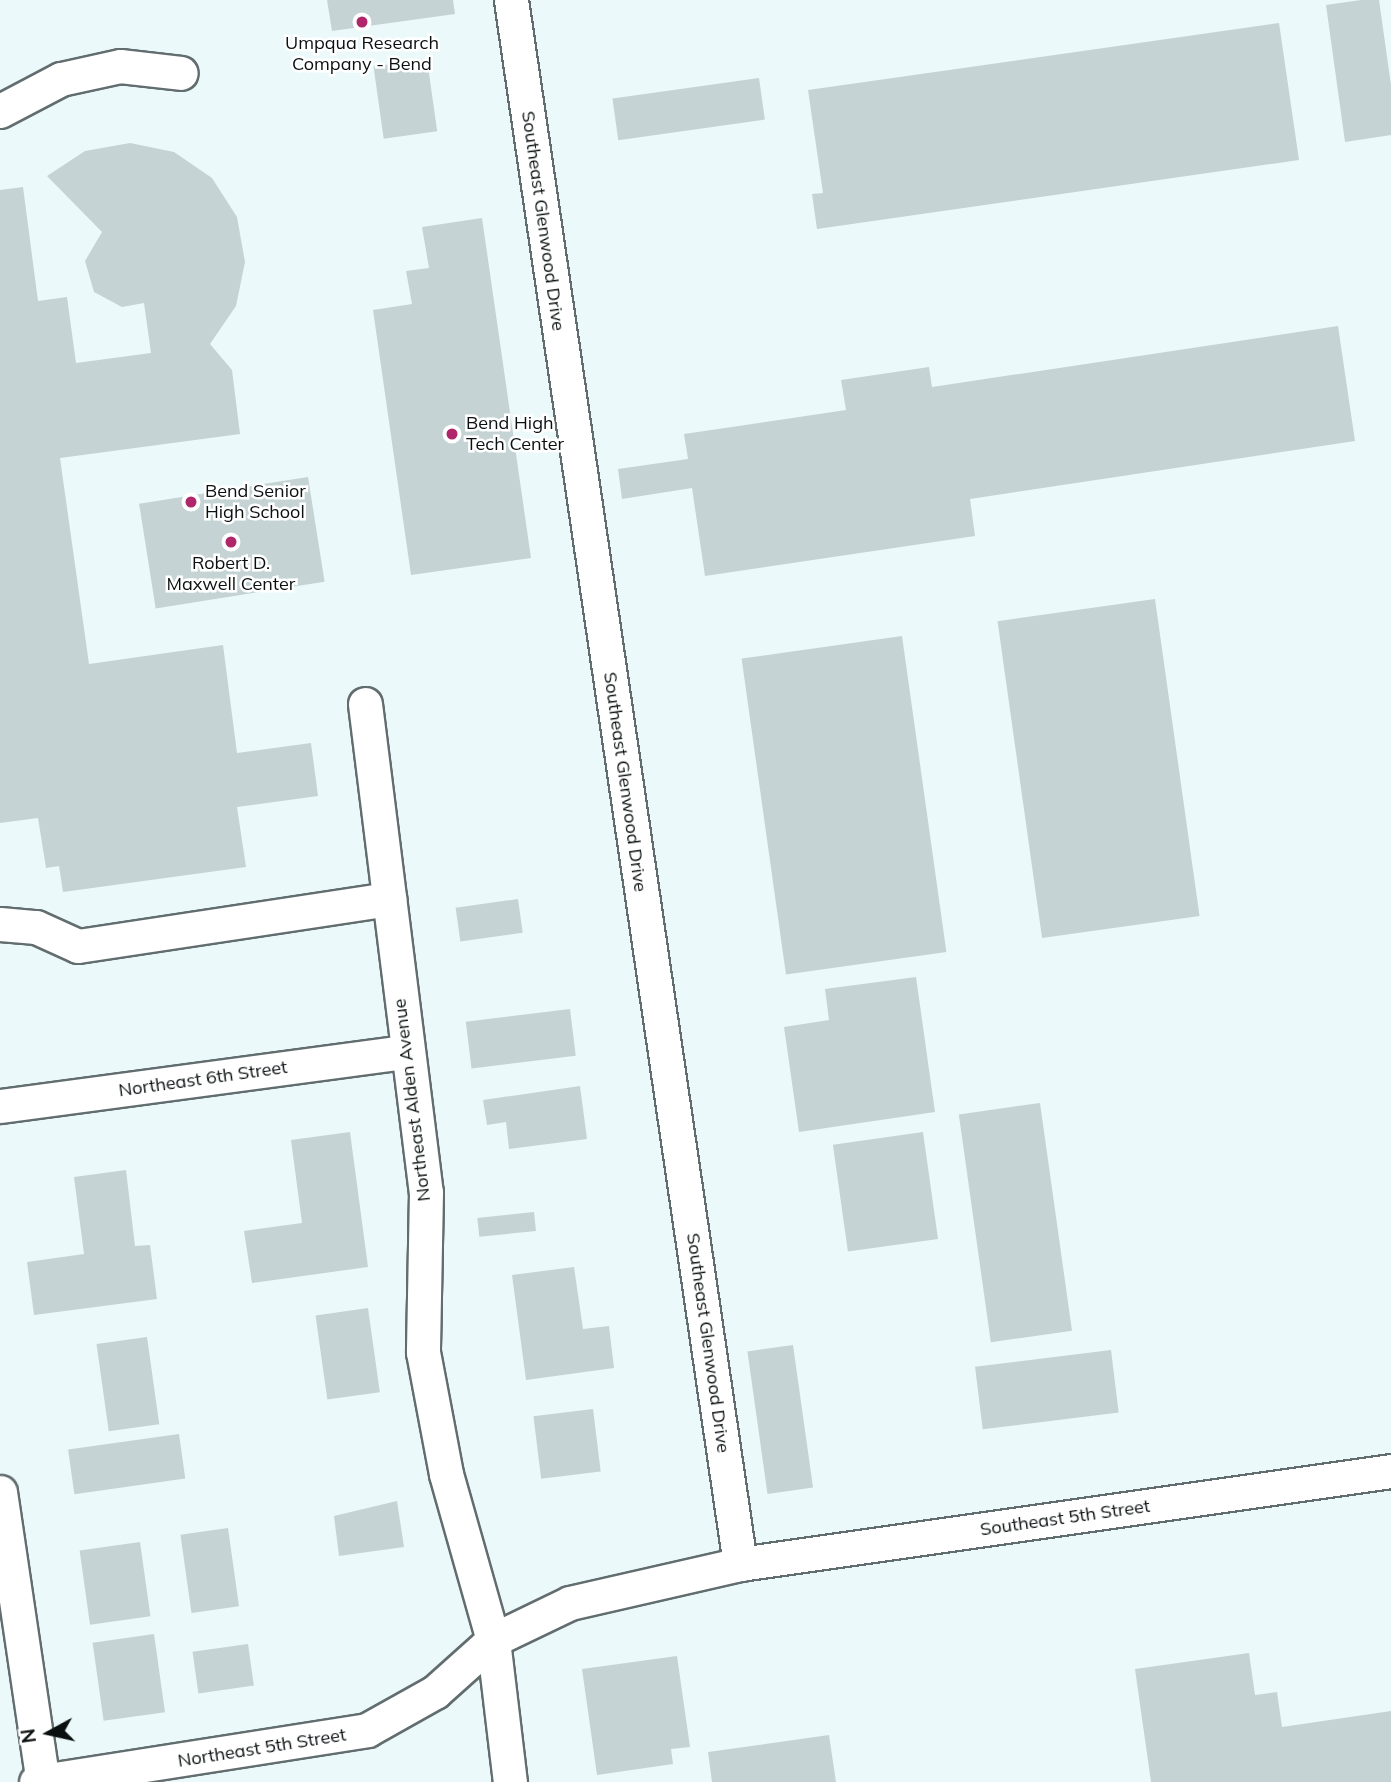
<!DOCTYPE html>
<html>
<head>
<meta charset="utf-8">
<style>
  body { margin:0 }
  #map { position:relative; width:1391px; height:1782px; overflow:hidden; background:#ecf9fb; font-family:Mulish,sans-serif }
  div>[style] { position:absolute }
  .building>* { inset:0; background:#c5d3d4; transform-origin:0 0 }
  .roads { filter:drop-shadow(2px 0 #626d6f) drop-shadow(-2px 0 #626d6f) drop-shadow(0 2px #626d6f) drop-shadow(0 -2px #626d6f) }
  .minor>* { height:33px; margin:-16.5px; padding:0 16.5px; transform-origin:16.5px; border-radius:16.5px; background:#fff }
  .dots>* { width:19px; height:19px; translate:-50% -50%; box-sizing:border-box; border:4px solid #fff; border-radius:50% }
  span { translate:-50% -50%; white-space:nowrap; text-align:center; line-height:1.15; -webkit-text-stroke:5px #fff; paint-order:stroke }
  .poi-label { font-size:18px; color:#0a0f10 }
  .left { translate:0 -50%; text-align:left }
  .street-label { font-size:18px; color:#0a0f10 }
  .north { position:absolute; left:14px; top:1698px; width:70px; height:70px; -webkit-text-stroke:5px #fff; paint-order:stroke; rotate:262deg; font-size:19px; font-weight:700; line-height:28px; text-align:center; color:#0a0f10 }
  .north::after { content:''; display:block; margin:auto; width:24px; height:32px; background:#0a0f10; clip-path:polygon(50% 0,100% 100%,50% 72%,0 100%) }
</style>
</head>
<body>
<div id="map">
  <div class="building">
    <div style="clip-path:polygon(327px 0,453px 0,455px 14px,332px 31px)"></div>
    <div style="clip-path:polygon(1361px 0,1379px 0,1391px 85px,1391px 135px,1345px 142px,1326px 5px)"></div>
    <div style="clip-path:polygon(1279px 23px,1299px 160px,817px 229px,812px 194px,823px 193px,808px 90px)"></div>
    <div style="left:427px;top:59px;width:73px;height:54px;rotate:82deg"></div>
    <div style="left:759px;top:78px;width:42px;height:148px;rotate:82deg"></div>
    <div style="clip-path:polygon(130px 143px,174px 152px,212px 178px,237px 217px,245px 262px,236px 306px,210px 344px,232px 370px,240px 434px,60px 458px,89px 664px,223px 645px,237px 753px,311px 743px,318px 796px,237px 807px,246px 867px,63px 892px,59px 866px,46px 868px,38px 818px,0 823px,0 190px,23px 187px,38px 301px,67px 297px,76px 363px,151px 353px,144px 303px,122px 307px,94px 292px,85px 261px,102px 232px,47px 176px,85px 151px)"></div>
    <div style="clip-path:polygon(482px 218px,531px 558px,411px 575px,373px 310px,412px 304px,406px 271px,429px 268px,422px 227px)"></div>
    <div style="clip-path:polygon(1338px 326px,1355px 441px,970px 499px,975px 536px,705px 576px,692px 488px,622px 499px,618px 469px,688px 459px,684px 434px,846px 410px,841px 380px,929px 367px,932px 387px)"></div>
    <div style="left:308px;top:477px;width:106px;height:171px;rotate:81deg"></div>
    <div style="left:1155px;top:599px;width:320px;height:159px;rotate:82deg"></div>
    <div style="left:902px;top:636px;width:319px;height:162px;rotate:82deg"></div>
    <div style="left:518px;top:899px;width:34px;height:63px;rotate:82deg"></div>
    <div style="clip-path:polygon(916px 977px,935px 1112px,799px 1132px,784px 1027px,829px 1020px,825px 989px)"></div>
    <div style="left:570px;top:1009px;width:47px;height:105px;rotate:83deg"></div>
    <div style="clip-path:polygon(580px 1086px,587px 1139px,509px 1149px,506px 1122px,487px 1125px,483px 1100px)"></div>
    <div style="left:1040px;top:1103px;width:230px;height:82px;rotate:82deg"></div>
    <div style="clip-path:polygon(350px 1132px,368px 1267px,252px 1283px,244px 1231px,302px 1223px,291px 1140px)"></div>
    <div style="left:923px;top:1132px;width:108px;height:91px;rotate:82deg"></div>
    <div style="clip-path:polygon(126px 1170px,135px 1246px,150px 1245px,157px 1299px,34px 1315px,27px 1262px,84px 1254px,74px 1177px)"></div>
    <div style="left:534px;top:1212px;width:19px;height:57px;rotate:84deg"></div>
    <div style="clip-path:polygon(574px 1267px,583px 1329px,609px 1326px,614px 1368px,526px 1380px,512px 1275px)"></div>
    <div style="left:368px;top:1308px;width:85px;height:53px;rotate:82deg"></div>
    <div style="left:147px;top:1337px;width:88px;height:51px;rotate:82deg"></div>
    <div style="left:793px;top:1345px;width:144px;height:46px;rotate:82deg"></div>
    <div style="left:1111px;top:1350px;width:63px;height:137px;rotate:83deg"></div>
    <div style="left:593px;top:1409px;width:63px;height:60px;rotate:83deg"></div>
    <div style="left:179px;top:1434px;width:45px;height:112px;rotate:82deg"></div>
    <div style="clip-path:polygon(397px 1501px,404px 1547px,339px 1556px,334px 1516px)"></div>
    <div style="left:228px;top:1528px;width:79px;height:48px;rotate:82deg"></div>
    <div style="left:140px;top:1542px;width:75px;height:61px;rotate:82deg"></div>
    <div style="left:154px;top:1634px;width:79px;height:62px;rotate:82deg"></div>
    <div style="left:248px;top:1644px;width:42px;height:56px;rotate:82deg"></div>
    <div style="clip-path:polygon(1249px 1653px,1255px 1695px,1277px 1692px,1282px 1727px,1391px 1711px,1391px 1782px,1151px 1782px,1135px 1669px)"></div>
    <div style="clip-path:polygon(677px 1656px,690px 1747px,671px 1749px,673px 1764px,597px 1775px,582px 1669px)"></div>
    <div style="clip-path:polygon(829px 1735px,836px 1782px,712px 1782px,708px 1752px)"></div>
  </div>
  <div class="roads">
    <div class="minor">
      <div style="left:511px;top:0;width:1581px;rotate:81.67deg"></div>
      <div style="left:0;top:111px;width:69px;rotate:-27.7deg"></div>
      <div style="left:61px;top:79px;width:60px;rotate:-12.4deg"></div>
      <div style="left:120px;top:66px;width:61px;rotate:6.5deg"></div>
      <div style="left:365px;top:704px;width:492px;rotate:82.9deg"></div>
      <div style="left:426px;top:1192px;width:160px;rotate:91.1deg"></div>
      <div style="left:423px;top:1352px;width:124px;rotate:79.3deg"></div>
      <div style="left:446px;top:1474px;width:173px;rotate:74.2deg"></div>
      <div style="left:493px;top:1640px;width:143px;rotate:83.2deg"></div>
      <div style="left:0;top:924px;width:36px;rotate:5deg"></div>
      <div style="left:36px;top:927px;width:46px;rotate:24.3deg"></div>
      <div style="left:78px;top:946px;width:315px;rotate:-8.6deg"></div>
      <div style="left:0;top:1106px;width:411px;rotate:-7.6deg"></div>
      <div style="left:0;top:1492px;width:293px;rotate:81.6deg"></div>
      <div style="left:36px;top:1782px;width:335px;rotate:-8.9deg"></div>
      <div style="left:367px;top:1730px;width:78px;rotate:-29.2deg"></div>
      <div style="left:435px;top:1692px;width:78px;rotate:-41.9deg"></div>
      <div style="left:493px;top:1640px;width:85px;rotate:-25.7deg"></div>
      <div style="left:570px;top:1603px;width:174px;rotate:-12.9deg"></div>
      <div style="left:740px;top:1564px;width:658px;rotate:-8.13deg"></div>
    </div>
  </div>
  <div class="dots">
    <div style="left:362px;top:22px;background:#af276a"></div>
    <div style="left:452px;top:434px;background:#af276a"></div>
    <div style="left:191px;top:502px;background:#af276a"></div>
    <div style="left:231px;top:542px;background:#af276a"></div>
  </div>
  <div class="poi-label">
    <span style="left:362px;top:54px">Umpqua Research<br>Company - Bend</span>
    <span class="left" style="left:466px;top:434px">Bend High<br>Tech Center</span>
    <span class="left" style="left:205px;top:502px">Bend Senior<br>High School</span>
    <span style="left:231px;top:574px">Robert D.<br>Maxwell Center</span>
  </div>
  <div class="street-label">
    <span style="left:543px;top:221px;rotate:82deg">Southeast Glenwood Drive</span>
    <span style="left:625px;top:782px;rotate:82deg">Southeast Glenwood Drive</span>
    <span style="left:203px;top:1079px;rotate:-8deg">Northeast 6th Street</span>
    <span style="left:412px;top:1100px;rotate:-97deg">Northeast Alden Avenue</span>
    <span style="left:708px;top:1343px;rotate:82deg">Southeast Glenwood Drive</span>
    <span style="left:1065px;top:1518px;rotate:-8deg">Southeast 5th Street</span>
    <span style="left:262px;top:1748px;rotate:-9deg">Northeast 5th Street</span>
  </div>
  <div class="north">N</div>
</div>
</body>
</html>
